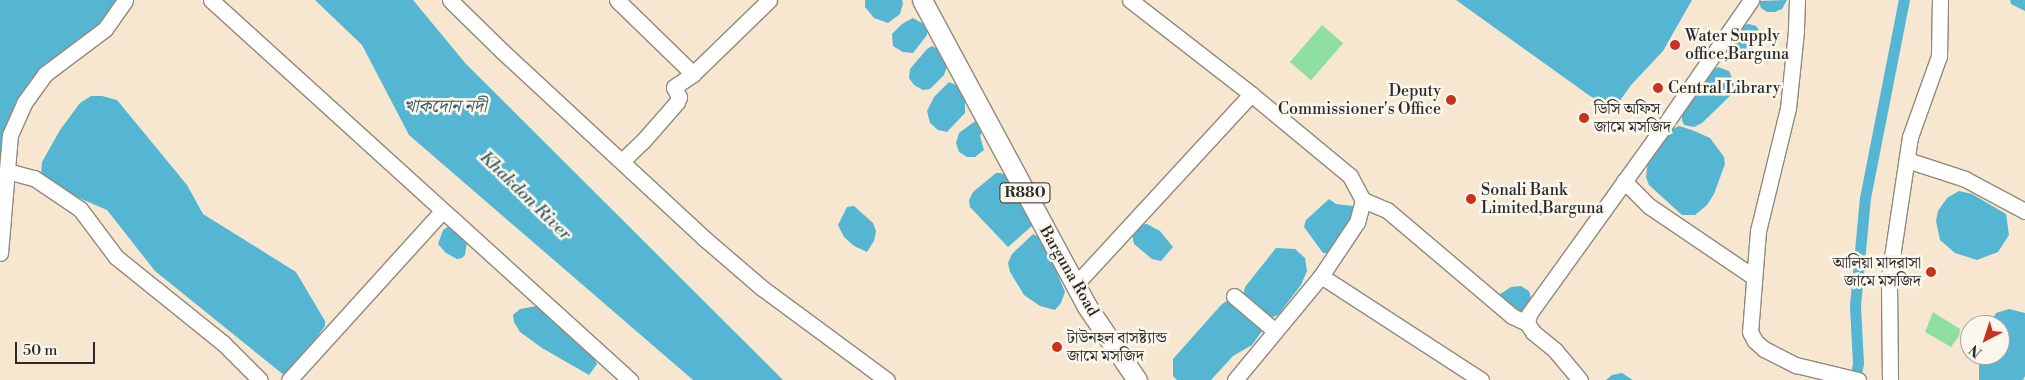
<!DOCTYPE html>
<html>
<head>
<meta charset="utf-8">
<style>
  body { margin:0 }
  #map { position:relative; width:2025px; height:380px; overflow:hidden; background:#f7e7d1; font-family:"Libre Bodoni","Noto Serif Bengali",serif }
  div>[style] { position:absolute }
  .green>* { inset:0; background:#8fe0a0; transform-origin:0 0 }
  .water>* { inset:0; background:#54b6d3 }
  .canal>* { height:11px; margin:-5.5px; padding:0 5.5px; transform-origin:5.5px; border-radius:5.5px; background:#54b6d3 }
  .roads { filter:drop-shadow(1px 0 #91897e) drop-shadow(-1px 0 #91897e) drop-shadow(0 1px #91897e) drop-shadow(0 -1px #91897e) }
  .minor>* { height:15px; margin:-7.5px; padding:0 7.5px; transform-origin:7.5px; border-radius:7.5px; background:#fff }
  .major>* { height:19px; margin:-9.5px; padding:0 9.5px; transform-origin:9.5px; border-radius:9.5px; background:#fff }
  .dots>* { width:14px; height:14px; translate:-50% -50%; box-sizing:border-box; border:2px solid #fbf7ec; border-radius:50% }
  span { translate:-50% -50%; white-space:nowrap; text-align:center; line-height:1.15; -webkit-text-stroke:5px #fbf7ec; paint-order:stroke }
  .shield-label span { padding:1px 4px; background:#fbf7ec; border:1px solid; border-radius:4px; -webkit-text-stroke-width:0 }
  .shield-label { font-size:15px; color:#2b2b2b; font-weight:700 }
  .poi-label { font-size:16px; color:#2b2b2b }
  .left { translate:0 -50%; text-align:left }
  .right { translate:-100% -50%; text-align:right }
  .street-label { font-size:16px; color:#2b2b2b }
  .water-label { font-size:18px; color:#395c66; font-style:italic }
  .north { position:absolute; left:1960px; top:315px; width:50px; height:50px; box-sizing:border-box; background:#fbf7ec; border:1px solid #a8a59f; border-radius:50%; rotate:220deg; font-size:14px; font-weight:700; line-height:20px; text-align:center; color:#2b2b2b }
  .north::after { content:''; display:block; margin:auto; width:18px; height:22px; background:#c8321e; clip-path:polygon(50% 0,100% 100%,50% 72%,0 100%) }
  .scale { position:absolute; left:15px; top:342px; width:80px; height:22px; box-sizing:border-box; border:2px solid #2b2b2b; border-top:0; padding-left:6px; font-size:15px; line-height:18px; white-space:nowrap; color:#2b2b2b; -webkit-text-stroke:4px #fbf7ec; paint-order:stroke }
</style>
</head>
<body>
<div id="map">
  <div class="green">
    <div style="left:1322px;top:25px;width:28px;height:49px;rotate:41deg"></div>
    <div style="clip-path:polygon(1933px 312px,1960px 329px,1959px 336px,1951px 347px,1925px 332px)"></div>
  </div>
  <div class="water">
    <div style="clip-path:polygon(0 0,119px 0,111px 15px,75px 44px,7px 130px,0 155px)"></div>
    <div style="clip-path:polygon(315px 0,413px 0,466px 64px,783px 380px,693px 380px,409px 135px,362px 45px)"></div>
    <div style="clip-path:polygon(865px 0,902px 0,903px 3px,900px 14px,888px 23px,874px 18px,865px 7px)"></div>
    <div style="clip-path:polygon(1456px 0,1692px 0,1663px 51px,1631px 85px,1619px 102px,1613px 105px,1601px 102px,1590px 96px)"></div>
    <div style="clip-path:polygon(1787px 0,1782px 9px,1775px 12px,1767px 12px,1761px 8px,1759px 1px)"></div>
    <div style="clip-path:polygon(2010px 0,2025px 0,2025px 11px,2011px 4px)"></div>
    <div style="clip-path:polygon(913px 18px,927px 26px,927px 35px,913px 53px,903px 52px,893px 46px,892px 34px,902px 24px)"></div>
    <div style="clip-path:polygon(1749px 24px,1756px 26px,1759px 30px,1760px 39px,1752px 50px,1740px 54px,1734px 47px,1735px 38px,1744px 25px)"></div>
    <div style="clip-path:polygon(932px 46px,944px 52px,948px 64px,944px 75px,930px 89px,923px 90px,914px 85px,909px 78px,910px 69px,927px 49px)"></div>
    <div style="clip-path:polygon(1718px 67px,1729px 71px,1735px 84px,1733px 93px,1702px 123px,1694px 127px,1684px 125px,1682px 120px,1682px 110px,1708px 73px)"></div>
    <div style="clip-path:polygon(949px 82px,958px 86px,965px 98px,965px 113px,947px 132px,938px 130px,930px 123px,927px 111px,934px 97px)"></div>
    <div style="clip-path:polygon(91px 96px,102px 96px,117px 100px,187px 185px,203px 214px,296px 272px,325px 321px,325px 326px,297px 364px,285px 376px,155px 271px,107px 210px,63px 191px,41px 174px,42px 162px,60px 130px,80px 103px)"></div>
    <div style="clip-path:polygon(978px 119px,983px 129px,980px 136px,984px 150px,975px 157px,967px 157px,959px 152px,956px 143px,959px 133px)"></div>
    <div style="clip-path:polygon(1679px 126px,1692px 130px,1710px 138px,1724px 157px,1725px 164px,1714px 194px,1707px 205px,1695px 215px,1682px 215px,1649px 185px,1646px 177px,1648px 161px,1667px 132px)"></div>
    <div style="clip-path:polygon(996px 173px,1001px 173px,1009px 177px,1034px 224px,1008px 247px,970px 207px,969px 200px,973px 192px)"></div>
    <div style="clip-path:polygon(1959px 191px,1972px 194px,2006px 214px,2009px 235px,1998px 252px,1977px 260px,1955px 253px,1940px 240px,1936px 221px,1938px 211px,1947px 198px)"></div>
    <div style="clip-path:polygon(1329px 199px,1336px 204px,1354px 206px,1355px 213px,1328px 253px,1323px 253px,1304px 227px,1306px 220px)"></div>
    <div style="clip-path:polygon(854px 206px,873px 223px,876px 231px,874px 241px,867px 252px,854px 246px,844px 237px,838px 225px,847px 207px)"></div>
    <div style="clip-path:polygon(1147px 224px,1160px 231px,1173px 247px,1161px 261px,1152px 259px,1134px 244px,1132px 234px,1137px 225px)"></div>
    <div style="clip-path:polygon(451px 225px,467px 242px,465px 255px,462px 258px,457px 259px,446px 253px,438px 244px,443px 230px)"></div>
    <div style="clip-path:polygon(1033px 234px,1043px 239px,1065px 292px,1061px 303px,1055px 310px,1040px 306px,1024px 295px,1010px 272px,1008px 263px,1012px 254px)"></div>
    <div style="clip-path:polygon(1276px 248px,1295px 249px,1305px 258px,1307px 271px,1301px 285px,1278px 315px,1270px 318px,1243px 296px,1245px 287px)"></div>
    <div style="clip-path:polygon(1521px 286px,1529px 291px,1531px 298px,1517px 319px,1497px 296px,1511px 287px)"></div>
    <div style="clip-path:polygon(1230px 299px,1260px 326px,1262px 331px,1252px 345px,1233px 356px,1211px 380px,1177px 380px,1173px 376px,1173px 359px,1222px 304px)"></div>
    <div style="clip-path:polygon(537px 306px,548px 312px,591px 352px,597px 364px,589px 375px,542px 348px,520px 332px,514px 322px,513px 315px,520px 309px)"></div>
    <div style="clip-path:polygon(2009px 309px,2025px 313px,2025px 376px,2023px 380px,1979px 380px,1979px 355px,2000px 355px,2000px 325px,1989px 325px,1996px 313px)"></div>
    <div style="clip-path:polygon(1622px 373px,1633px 380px,1606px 380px,1612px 375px)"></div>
  </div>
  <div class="canal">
    <div style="left:1855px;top:380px;width:17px;rotate:-80deg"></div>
    <div style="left:1858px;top:363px;width:58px;rotate:-93deg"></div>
    <div style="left:1855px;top:305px;width:107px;rotate:-84.7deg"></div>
    <div style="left:1865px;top:198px;width:202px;rotate:-78.9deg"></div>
  </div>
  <div class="roads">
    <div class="minor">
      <div style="left:211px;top:0;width:566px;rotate:42.21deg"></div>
      <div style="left:450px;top:0;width:73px;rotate:44.4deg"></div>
      <div style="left:502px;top:51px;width:277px;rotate:42.8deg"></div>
      <div style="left:705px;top:239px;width:75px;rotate:40.7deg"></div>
      <div style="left:762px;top:288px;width:155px;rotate:36.4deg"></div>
      <div style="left:617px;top:0;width:106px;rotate:44.2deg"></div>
      <div style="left:1130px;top:0;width:153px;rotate:37.8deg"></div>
      <div style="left:1251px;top:94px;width:129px;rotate:39.6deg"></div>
      <div style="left:1350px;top:176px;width:27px;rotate:62deg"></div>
      <div style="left:1363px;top:200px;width:23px;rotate:105deg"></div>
      <div style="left:1357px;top:222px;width:65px;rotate:123.7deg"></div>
      <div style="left:1321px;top:276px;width:135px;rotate:129.6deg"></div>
      <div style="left:1797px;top:0;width:31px;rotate:92deg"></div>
      <div style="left:1796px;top:31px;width:77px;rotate:95.9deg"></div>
      <div style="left:1788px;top:108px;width:127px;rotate:103.7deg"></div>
      <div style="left:1758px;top:231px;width:101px;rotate:94.5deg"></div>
      <div style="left:1750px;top:332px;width:10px;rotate:61deg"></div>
      <div style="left:1755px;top:341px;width:12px;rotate:42deg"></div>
      <div style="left:1764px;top:349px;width:36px;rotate:27deg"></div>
      <div style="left:1796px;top:365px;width:64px;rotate:13.6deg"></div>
      <div style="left:1907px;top:160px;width:61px;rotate:18.1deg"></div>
      <div style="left:1965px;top:179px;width:68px;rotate:28.1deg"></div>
      <div style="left:622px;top:161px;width:29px;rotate:-44deg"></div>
      <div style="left:643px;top:141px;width:52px;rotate:-48.9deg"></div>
      <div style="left:677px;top:102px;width:5px;rotate:-68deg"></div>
      <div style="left:679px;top:97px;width:11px;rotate:-117deg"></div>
      <div style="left:674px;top:87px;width:23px;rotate:-34deg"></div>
      <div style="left:693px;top:74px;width:106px;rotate:-44.2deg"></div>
      <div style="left:7px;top:171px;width:28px;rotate:15deg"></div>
      <div style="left:34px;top:178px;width:55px;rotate:34deg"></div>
      <div style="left:80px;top:209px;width:60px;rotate:53.1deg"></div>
      <div style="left:116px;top:257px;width:137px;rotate:38.8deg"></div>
      <div style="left:223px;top:343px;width:52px;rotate:45deg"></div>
      <div style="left:1624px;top:181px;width:35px;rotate:45deg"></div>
      <div style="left:1649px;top:206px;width:127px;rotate:34.1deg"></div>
      <div style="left:1363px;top:200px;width:26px;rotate:23deg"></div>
      <div style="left:1387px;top:210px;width:164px;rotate:40.3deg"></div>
      <div style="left:1512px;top:316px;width:17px;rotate:25deg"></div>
      <div style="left:0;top:253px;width:118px;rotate:-85.2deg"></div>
      <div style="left:10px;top:135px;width:35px;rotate:-66deg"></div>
      <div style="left:24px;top:103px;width:36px;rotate:-54deg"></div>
      <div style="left:45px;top:74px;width:75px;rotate:-36.9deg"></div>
      <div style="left:105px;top:29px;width:35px;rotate:-55deg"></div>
      <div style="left:1321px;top:276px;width:191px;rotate:33deg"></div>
      <div style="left:1075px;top:285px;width:260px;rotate:-47.3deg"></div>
      <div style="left:1234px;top:296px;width:54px;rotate:40.5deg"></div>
      <div style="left:289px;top:380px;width:228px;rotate:-47.8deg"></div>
      <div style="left:1580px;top:380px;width:39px;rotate:-130deg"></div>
      <div style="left:1555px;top:350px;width:28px;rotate:-141deg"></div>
      <div style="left:1533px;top:332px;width:11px;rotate:-124deg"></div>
      <div style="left:1527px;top:323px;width:9px;rotate:-77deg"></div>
      <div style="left:1529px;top:314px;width:223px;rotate:-54.3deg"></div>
      <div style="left:1659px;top:133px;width:162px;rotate:-55.3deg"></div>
      <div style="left:1890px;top:380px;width:103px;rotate:-90.6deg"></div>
      <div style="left:1889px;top:277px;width:142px;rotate:-81.5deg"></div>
      <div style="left:1910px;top:137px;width:86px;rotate:-70.3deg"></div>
      <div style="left:1939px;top:56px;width:56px;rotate:-89deg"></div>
    </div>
    <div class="major">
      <div style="left:922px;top:0;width:346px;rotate:61.7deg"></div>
      <div style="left:1086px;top:305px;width:91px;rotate:55.8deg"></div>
    </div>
  </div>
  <div class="dots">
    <div style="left:1675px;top:45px;background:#c8321e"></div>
    <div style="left:1658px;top:88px;background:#c8321e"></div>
    <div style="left:1451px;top:100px;background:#c8321e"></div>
    <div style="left:1584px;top:118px;background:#c8321e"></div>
    <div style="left:1471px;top:199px;background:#c8321e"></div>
    <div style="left:1931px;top:272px;background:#c8321e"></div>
    <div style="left:1057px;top:347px;background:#c8321e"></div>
  </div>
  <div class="shield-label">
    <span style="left:1025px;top:193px">R880</span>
  </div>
  <div class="poi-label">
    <span class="left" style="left:1685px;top:45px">Water Supply<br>office,Barguna</span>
    <span class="left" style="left:1668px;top:88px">Central Library</span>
    <span class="right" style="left:1441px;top:100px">Deputy<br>Commissioner's Office</span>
    <span class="left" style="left:1594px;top:118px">ডিসি অফিস<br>জামে মসজিদ</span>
    <span class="left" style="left:1481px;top:199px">Sonali Bank<br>Limited,Barguna</span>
    <span class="right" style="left:1921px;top:272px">আলিয়া মাদরাসা<br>জামে মসজিদ</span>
    <span class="left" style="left:1067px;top:347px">টাউনহল বাসষ্ট্যান্ড<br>জামে মসজিদ</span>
  </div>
  <div class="street-label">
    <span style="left:1069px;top:271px;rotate:60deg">Barguna Road</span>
  </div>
  <div class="water-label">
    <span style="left:445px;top:107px">খাকদোন নদী</span>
    <span style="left:525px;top:196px;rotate:44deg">Khakdon River</span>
  </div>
  <div class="north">N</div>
  <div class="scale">50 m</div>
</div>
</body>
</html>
